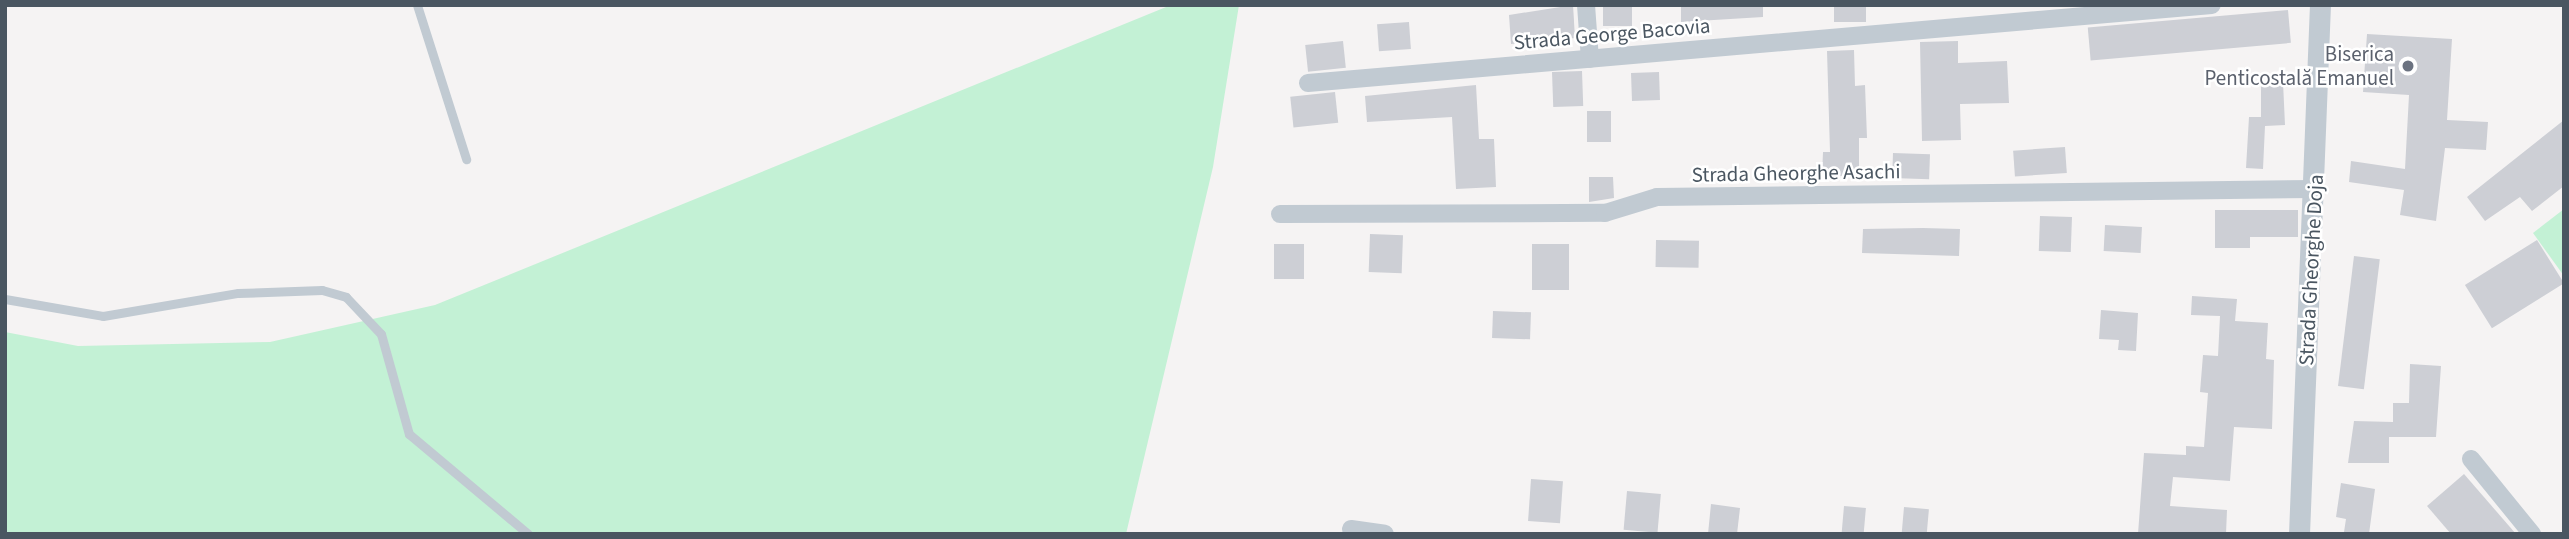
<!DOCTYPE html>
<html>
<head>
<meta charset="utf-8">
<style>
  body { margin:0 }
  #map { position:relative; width:2569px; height:539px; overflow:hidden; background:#f5f3f3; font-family:"Source Sans 3",sans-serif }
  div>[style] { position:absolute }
  .green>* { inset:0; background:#c3f1d5 }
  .building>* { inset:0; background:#cdcfd5; transform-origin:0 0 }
  .service>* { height:9px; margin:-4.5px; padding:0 4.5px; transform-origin:4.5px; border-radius:4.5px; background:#c1cad2 }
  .minor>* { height:18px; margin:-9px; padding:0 9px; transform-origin:9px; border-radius:9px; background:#c1cad2 }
  .tertiary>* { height:21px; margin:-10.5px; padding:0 10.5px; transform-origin:10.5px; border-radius:10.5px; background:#c1cad2 }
  .dots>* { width:19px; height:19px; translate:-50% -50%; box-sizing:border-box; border:4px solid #fff; border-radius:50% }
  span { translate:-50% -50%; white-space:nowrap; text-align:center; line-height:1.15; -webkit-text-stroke:5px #fff; paint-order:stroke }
  .street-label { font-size:21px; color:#4a5661 }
  .worship-label { font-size:21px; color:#5b616d }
  .right { translate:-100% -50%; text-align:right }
  .frame { position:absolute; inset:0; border:7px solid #4a5661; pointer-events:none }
</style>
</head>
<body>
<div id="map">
  <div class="green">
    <div style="clip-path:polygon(1171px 5px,1239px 5px,1213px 167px,1126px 534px,5px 534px,5px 332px,78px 346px,270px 342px,435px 305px)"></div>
    <div style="clip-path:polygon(2564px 209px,2564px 276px,2533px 233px)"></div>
  </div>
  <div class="building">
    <div style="clip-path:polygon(1573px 5px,1575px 38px,1511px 44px,1509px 15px)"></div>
    <div style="left:1603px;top:5px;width:29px;height:21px"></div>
    <div style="clip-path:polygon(1681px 5px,1763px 5px,1763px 17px,1681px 22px)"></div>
    <div style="left:1834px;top:5px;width:32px;height:17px"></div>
    <div style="left:2288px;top:10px;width:33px;height:201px;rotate:85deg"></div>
    <div style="left:1409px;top:22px;width:27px;height:32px;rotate:86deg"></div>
    <div style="clip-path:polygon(2367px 34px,2452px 39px,2447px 120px,2488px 122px,2486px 150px,2445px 148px,2436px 221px,2400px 215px,2404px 190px,2349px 182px,2351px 161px,2405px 169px,2409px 95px,2363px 92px)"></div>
    <div style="left:1343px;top:41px;width:27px;height:38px;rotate:84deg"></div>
    <div style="clip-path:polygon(1958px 41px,1958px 63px,2007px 61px,2009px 103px,1960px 104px,1961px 140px,1922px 141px,1920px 42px)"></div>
    <div style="clip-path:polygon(1854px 50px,1855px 86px,1865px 85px,1867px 138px,1859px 138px,1859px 176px,1822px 176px,1823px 152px,1830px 152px,1827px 51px)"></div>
    <div style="left:1582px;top:71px;width:35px;height:30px;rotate:88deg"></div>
    <div style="left:1659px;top:72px;width:28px;height:28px;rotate:88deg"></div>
    <div style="clip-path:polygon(2261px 82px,2283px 82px,2285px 125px,2265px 126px,2263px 169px,2246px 168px,2249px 117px,2261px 117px)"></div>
    <div style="clip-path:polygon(1476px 85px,1479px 139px,1494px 139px,1496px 187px,1456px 189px,1452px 117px,1367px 122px,1365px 96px)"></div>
    <div style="left:1335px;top:92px;width:31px;height:45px;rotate:84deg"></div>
    <div style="left:1587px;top:111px;width:24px;height:31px"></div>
    <div style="clip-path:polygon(2564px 120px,2564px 186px,2532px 211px,2520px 197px,2485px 221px,2467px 197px)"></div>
    <div style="left:2065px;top:147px;width:26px;height:52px;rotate:86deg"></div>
    <div style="left:1893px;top:153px;width:37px;height:25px;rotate:2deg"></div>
    <div style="clip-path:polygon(1589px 177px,1613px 177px,1614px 198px,1589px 202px)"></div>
    <div style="clip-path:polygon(2215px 210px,2298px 210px,2298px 237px,2250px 237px,2250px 248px,2215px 248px)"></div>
    <div style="left:2040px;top:216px;width:32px;height:35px;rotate:2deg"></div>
    <div style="left:2105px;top:225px;width:37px;height:26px;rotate:3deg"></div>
    <div style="clip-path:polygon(1923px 228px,1960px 229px,1959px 256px,1862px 253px,1863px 229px)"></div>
    <div style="left:1370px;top:234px;width:33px;height:38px;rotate:2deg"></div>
    <div style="left:1656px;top:240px;width:43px;height:27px;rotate:1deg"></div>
    <div style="left:2537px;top:240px;width:51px;height:85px;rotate:58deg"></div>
    <div style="left:1274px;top:244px;width:30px;height:35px"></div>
    <div style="left:1532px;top:244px;width:37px;height:46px"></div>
    <div style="left:2354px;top:256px;width:26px;height:131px;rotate:7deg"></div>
    <div style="clip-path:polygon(2192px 296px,2237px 299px,2235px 321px,2268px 323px,2266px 359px,2274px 360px,2272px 429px,2234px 427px,2230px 481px,2173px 477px,2170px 506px,2227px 510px,2226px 534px,2138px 534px,2144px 453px,2186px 455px,2186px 446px,2204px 447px,2208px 393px,2200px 392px,2203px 355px,2218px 356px,2220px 316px,2191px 315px)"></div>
    <div style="clip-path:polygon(2101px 310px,2138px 313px,2136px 351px,2118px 350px,2119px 340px,2099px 339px)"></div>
    <div style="left:1493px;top:311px;width:38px;height:27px;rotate:2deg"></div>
    <div style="clip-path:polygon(2410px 364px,2441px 366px,2436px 437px,2389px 437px,2389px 463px,2348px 463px,2354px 421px,2393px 422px,2393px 403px,2409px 403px)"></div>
    <div style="clip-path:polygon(2464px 474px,2516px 534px,2451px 534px,2427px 506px)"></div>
    <div style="left:1531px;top:479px;width:32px;height:42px;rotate:4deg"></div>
    <div style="clip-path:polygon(2341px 483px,2375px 489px,2369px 534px,2344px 532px,2346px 519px,2336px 517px)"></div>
    <div style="left:1627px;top:491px;width:34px;height:39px;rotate:5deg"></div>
    <div style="clip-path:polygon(1711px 504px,1740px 508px,1737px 534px,1708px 534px)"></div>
    <div style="left:1844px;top:506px;width:22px;height:28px;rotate:5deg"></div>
    <div style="left:1904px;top:507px;width:25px;height:27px;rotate:5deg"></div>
  </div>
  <div class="service">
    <div style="left:417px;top:5px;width:162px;rotate:72.3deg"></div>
    <div style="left:5px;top:299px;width:99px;rotate:9.8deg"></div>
    <div style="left:103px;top:316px;width:137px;rotate:-9.7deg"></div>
    <div style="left:238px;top:293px;width:84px;rotate:-2deg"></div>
    <div style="left:322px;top:290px;width:25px;rotate:16deg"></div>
    <div style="left:346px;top:297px;width:51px;rotate:46.6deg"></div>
    <div style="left:381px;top:334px;width:104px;rotate:74.4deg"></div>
    <div style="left:409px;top:434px;width:155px;rotate:40deg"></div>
  </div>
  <div class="minor">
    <div style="left:1586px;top:5px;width:54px;rotate:85.8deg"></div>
    <div style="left:1308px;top:83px;width:907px;rotate:-4.93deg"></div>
    <div style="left:1280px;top:214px;width:325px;rotate:-0.2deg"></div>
    <div style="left:1605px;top:213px;width:54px;rotate:-17.1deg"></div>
    <div style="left:1657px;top:197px;width:658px;rotate:-0.7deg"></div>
    <div style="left:2471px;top:459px;width:97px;rotate:50.9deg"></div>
    <div style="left:1351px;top:529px;width:34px;rotate:8deg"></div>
  </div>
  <div class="tertiary">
    <div style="left:2299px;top:534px;width:529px;rotate:-87.73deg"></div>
  </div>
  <div class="dots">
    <div style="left:2408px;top:66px;background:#6b7280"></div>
  </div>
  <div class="street-label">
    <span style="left:1612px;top:34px;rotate:-5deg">Strada George Bacovia</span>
    <span style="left:1796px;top:173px;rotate:-1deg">Strada Gheorghe Asachi</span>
    <span style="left:2311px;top:270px;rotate:-87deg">Strada Gheorghe Doja</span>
  </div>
  <div class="worship-label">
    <span class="right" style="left:2394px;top:66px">Biserica<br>Penticostală Emanuel</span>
  </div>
  <div class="frame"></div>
</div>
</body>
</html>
